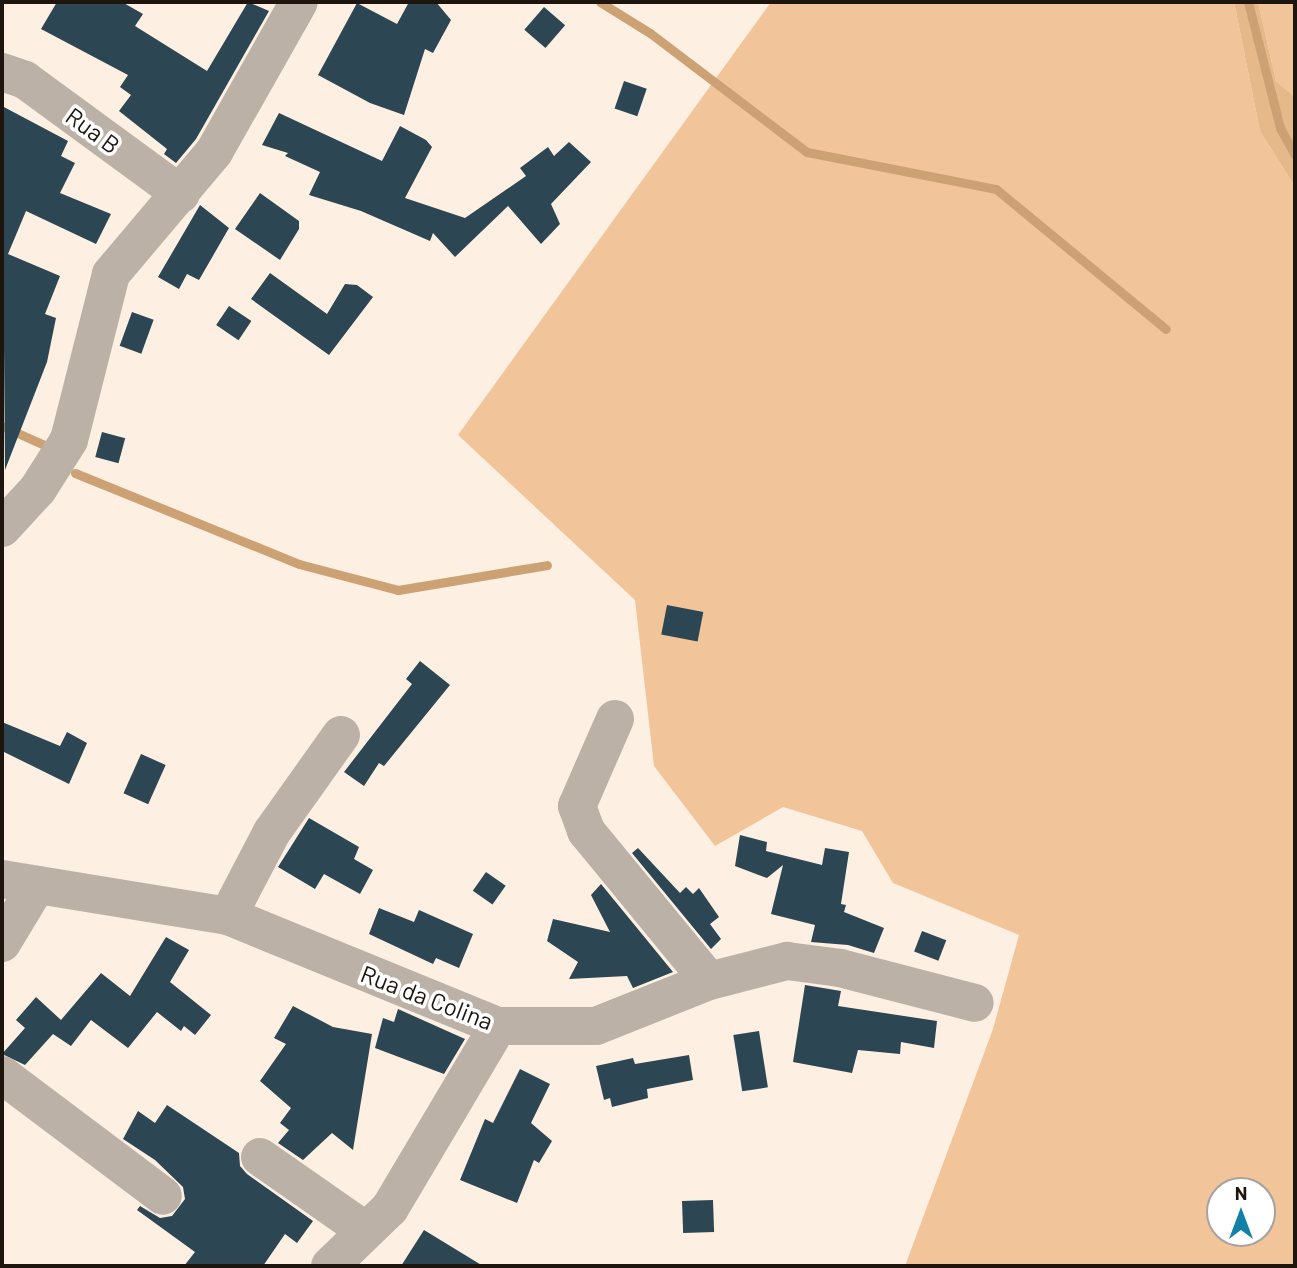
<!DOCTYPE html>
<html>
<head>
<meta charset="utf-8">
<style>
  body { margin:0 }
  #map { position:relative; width:1297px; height:1268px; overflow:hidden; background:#fdefe1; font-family:Barlow,sans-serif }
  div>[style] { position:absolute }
  .green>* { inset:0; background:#f1c599 }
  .forest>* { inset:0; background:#e6b98b }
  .stream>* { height:9px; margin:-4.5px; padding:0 4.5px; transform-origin:4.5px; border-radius:4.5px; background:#cca174 }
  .building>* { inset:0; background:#2c4653; transform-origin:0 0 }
  .minor>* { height:38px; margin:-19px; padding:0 19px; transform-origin:19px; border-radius:19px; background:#bbb1a7 }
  span { translate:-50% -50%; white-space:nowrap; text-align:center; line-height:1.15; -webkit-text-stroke:7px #fff; paint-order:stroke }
  .street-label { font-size:24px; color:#1e160e }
  .frame { position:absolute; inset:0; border:4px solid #1e160e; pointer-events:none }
  .north { position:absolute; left:1206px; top:1177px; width:70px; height:70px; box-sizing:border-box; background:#fff; border:2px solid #a5a29f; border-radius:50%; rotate:0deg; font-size:19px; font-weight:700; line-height:28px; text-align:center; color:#1e160e }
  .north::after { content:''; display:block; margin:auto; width:24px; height:32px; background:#1281a8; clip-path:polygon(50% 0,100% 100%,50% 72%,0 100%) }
</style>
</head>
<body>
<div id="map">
  <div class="green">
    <div style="clip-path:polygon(evenodd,771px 2px,1234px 2px,1260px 131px,1295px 187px,1295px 1266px,905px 1266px,993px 1029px,1019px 935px,893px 883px,862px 831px,783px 807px,715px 846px,654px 766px,635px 600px,458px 435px,771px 2px,1220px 1191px,1262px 1191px,1262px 1233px,1220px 1233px,1220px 1191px)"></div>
    <div style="clip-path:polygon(1258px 2px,1295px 2px,1295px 97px,1276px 81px)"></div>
  </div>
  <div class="forest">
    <div style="clip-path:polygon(1234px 2px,1258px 2px,1276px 81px,1295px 97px,1295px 187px,1260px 131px)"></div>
  </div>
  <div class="stream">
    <div style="left:600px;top:2px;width:59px;rotate:31.8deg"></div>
    <div style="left:650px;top:33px;width:197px;rotate:37.2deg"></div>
    <div style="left:807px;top:152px;width:193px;rotate:11.1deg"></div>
    <div style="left:996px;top:189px;width:220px;rotate:39.5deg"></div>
    <div style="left:1248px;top:2px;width:130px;rotate:75.7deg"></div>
    <div style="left:1280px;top:128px;width:31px;rotate:61deg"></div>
    <div style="left:2px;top:426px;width:51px;rotate:24.1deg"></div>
    <div style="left:75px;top:473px;width:242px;rotate:22.1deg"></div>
    <div style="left:299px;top:564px;width:102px;rotate:14.7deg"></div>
    <div style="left:398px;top:590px;width:151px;rotate:-9.5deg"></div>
  </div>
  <div class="building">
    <div style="clip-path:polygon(57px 2px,122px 2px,143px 14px,135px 26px,207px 71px,248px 2px,269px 11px,196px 139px,176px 163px,164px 154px,167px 149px,119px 111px,131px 95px,120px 87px,128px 75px,41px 29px)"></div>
    <div style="clip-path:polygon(409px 2px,436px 2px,451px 20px,433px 53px,425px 49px,404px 115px,370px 103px,318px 75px,357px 3px,397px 24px)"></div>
    <div style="left:544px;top:7px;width:28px;height:30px;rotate:41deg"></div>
    <div style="left:624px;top:81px;width:24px;height:29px;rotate:19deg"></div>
    <div style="clip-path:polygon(2px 106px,68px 141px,61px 156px,75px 163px,60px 193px,111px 214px,96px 244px,26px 211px,8px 254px,60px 276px,45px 314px,56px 318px,47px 362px,5px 470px)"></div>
    <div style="clip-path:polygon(279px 113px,382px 161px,400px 126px,426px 140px,432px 147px,405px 198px,465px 218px,526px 176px,520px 168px,548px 147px,554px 156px,569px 142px,591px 162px,551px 204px,560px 224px,541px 244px,508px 206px,455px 257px,433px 233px,430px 241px,361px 211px,309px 195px,320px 172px,285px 156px,288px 153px,262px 145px)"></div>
    <div style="clip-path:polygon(260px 193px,299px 221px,299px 229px,280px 260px,235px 229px)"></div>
    <div style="clip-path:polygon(200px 205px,229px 228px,199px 280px,187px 274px,179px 289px,158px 277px)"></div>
    <div style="clip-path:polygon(270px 273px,327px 314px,345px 284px,357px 285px,373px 297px,329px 355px,251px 299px)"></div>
    <div style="left:229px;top:306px;width:27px;height:23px;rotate:34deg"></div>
    <div style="left:132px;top:312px;width:23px;height:36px;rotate:20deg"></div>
    <div style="left:102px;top:432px;width:24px;height:26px;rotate:15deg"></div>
    <div style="left:667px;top:605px;width:37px;height:30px;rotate:11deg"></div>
    <div style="clip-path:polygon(420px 661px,450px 685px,384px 766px,379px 763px,364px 786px,344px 772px,412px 684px,406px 679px)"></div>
    <div style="clip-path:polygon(2px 722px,60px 746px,67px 732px,87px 743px,69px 784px,2px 751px)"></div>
    <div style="left:141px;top:754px;width:27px;height:43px;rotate:24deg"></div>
    <div style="clip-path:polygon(309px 818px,359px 847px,354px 859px,373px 870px,360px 894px,324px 874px,315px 889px,278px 867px)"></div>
    <div style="clip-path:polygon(740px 835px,767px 842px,766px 851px,822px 865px,825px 848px,849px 852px,841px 904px,846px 905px,844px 912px,884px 928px,874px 953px,848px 945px,811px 942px,815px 925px,771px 914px,783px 865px,767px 878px,735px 866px)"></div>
    <div style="clip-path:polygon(638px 848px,680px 893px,686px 887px,693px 894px,699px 888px,719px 917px,710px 924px,721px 939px,711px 949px,632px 853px)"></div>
    <div style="left:486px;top:872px;width:24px;height:23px;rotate:35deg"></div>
    <div style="clip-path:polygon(601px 884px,673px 972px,633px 988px,627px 976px,569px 979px,578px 962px,547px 941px,553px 919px,610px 932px,591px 895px)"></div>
    <div style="clip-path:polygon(379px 908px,414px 922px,419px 910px,473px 934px,459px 968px,436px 958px,433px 964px,369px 934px)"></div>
    <div style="left:922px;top:931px;width:26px;height:22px;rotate:21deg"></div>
    <div style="clip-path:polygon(166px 937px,189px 950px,170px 982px,211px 1015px,195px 1035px,184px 1026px,181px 1031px,157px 1012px,128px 1048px,91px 1020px,71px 1046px,53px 1034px,25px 1065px,2px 1054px,25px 1028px,16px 1020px,36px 997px,61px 1020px,101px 973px,130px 996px)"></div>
    <div style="clip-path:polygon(805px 985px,841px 991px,838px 1006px,937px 1021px,934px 1048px,901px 1042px,900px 1054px,858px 1050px,852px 1073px,793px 1062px)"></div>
    <div style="clip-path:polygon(293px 1006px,333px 1027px,372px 1034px,353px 1150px,332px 1133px,303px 1160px,278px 1143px,289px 1130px,280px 1123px,291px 1108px,260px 1081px,286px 1044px,274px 1038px)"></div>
    <div style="clip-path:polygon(398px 1009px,465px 1039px,444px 1074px,375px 1048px,383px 1018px,394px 1022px)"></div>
    <div style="left:759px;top:1031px;width:57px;height:26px;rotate:81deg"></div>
    <div style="clip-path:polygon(689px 1055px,693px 1080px,647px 1089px,648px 1098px,612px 1107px,610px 1098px,604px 1100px,596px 1066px,633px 1058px,635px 1064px)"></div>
    <div style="clip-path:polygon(520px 1069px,550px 1084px,531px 1123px,552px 1141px,539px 1163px,534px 1160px,517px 1203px,460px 1180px,485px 1119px,493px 1123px)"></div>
    <div style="clip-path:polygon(167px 1105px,239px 1153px,240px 1166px,247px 1174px,313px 1221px,297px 1243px,285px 1234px,263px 1266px,184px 1266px,195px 1252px,137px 1210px,140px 1206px,160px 1218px,172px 1216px,185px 1199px,183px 1187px,155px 1160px,123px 1139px,138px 1111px,155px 1123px)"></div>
    <div style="left:713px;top:1200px;width:32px;height:31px;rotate:88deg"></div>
    <div style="clip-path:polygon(424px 1230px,483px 1266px,401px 1266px)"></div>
  </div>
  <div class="minor">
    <div style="left:2px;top:72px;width:24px;rotate:19deg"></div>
    <div style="left:25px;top:80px;width:193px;rotate:36.2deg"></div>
    <div style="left:2px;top:528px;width:53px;rotate:-47.3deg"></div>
    <div style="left:38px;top:489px;width:58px;rotate:-57.7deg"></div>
    <div style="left:69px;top:440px;width:171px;rotate:-75.8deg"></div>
    <div style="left:111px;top:274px;width:160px;rotate:-49.8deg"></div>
    <div style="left:214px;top:152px;width:172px;rotate:-60.5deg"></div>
    <div style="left:615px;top:719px;width:95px;rotate:113.6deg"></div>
    <div style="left:577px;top:806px;width:27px;rotate:70deg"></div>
    <div style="left:586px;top:831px;width:194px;rotate:50.6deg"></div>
    <div style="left:2px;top:879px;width:229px;rotate:9.3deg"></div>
    <div style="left:228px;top:916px;width:292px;rotate:22.2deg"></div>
    <div style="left:498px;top:1026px;width:98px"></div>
    <div style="left:596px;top:1026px;width:122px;rotate:-21.7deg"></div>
    <div style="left:709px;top:981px;width:81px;rotate:-14.4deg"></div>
    <div style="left:787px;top:961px;width:53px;rotate:7.5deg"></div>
    <div style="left:840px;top:968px;width:139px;rotate:14.5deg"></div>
    <div style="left:228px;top:916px;width:95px;rotate:-62.4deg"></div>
    <div style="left:272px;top:832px;width:119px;rotate:-54.6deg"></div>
    <div style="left:2px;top:943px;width:68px;rotate:-58.9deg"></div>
    <div style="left:2px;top:1075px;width:201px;rotate:36.9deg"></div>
    <div style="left:260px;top:1157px;width:129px;rotate:34.9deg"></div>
    <div style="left:330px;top:1266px;width:83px;rotate:-44deg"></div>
    <div style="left:390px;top:1208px;width:212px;rotate:-59.3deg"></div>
  </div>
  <div class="street-label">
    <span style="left:93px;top:130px;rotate:36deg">Rua B</span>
    <span style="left:427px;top:997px;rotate:21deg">Rua da Colina</span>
  </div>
  <div class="frame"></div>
  <div class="north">N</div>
</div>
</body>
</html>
